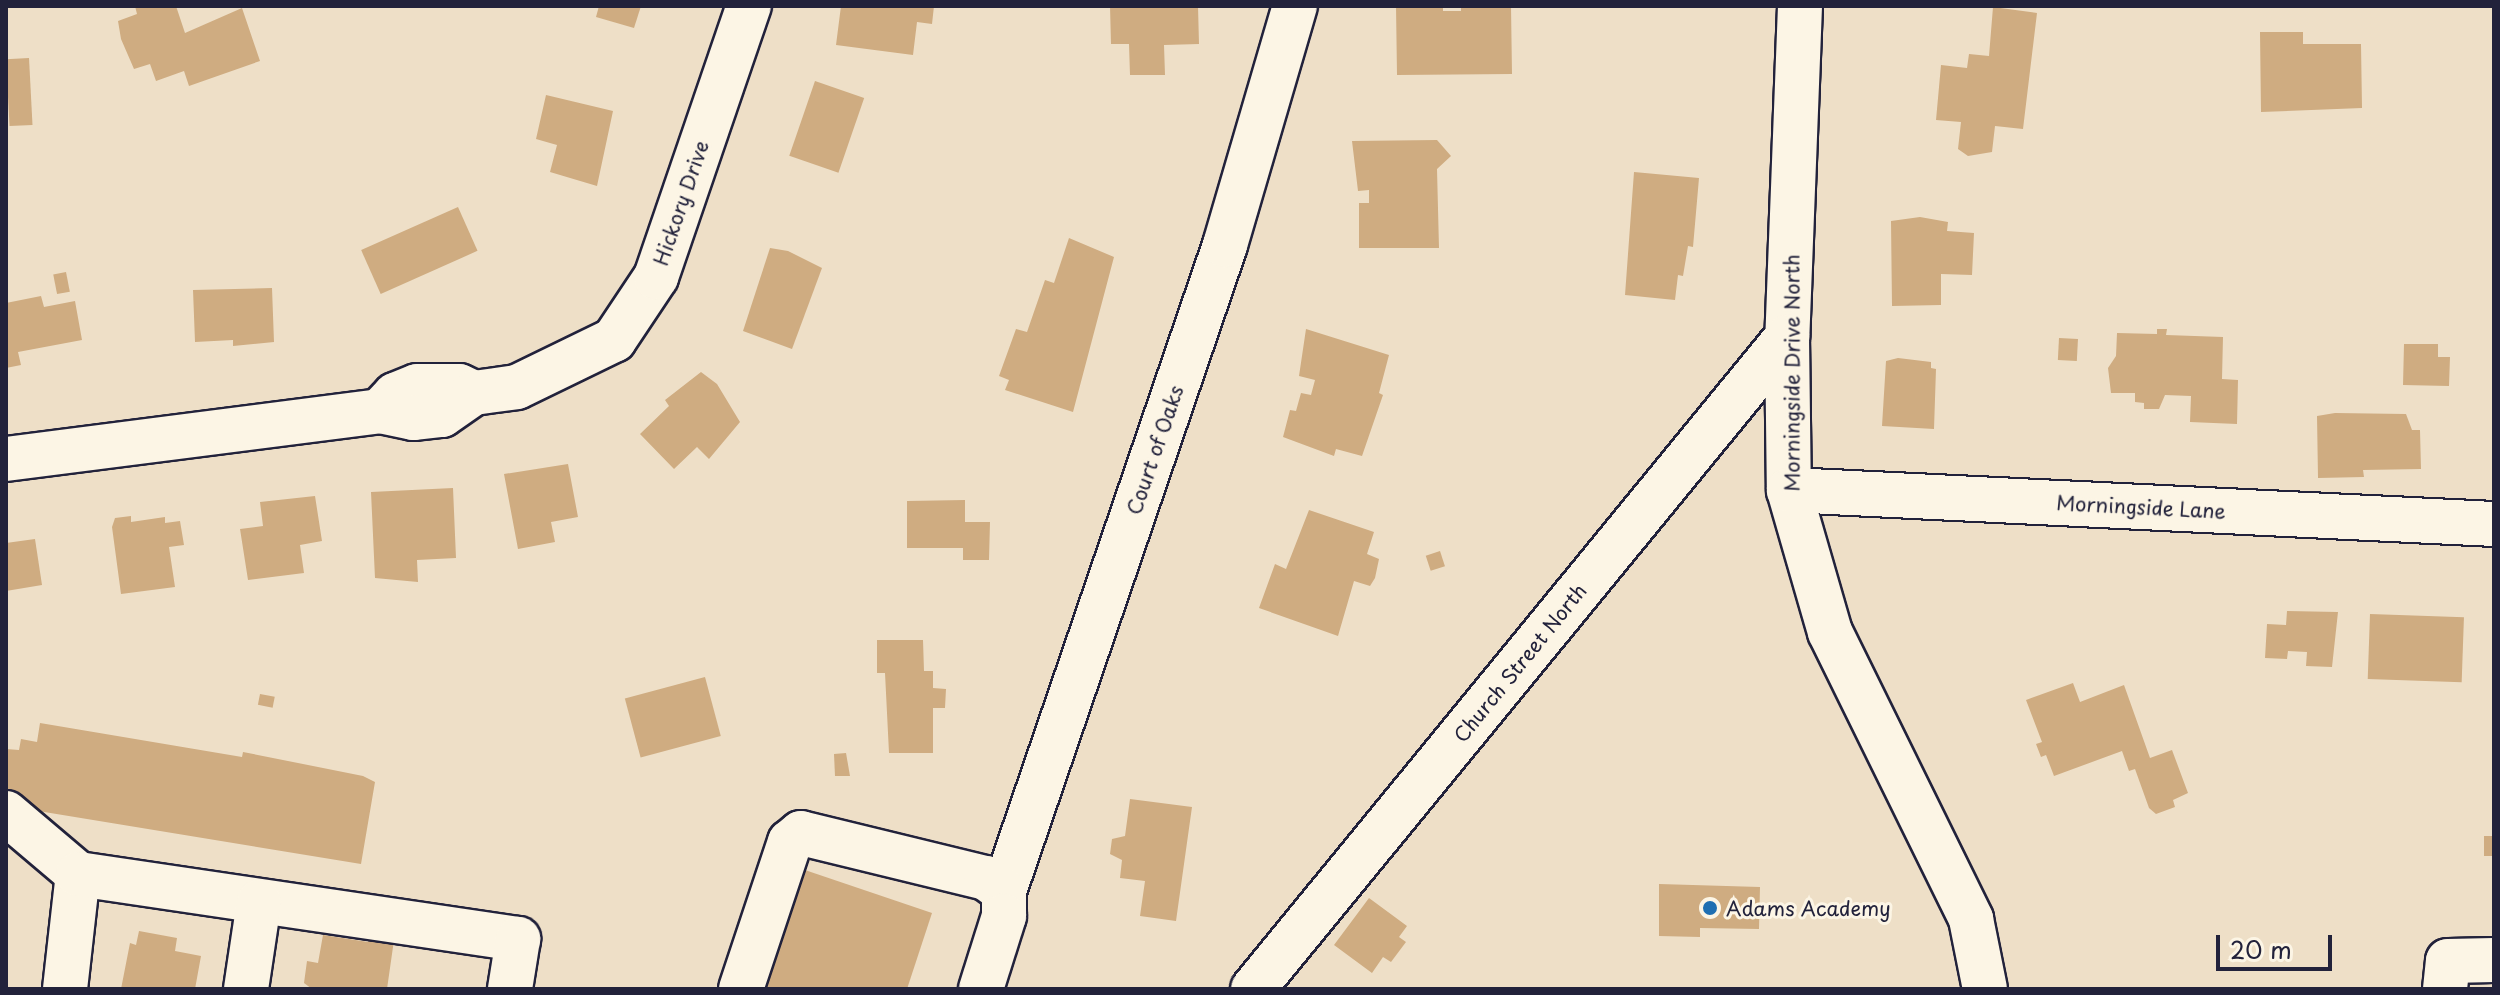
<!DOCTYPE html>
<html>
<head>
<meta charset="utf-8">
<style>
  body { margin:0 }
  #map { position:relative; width:2500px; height:995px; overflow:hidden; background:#eedfc7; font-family:"Playpen Sans",sans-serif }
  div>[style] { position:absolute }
  .building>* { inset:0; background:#cfac81; transform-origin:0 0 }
  .roads { filter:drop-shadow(2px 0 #22223b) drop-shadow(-2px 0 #22223b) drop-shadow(0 2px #22223b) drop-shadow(0 -2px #22223b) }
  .minor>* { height:44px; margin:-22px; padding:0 22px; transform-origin:22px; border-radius:22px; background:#fcf5e5 }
  .dots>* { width:22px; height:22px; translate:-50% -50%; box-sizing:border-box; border:4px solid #fcf5e5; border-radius:50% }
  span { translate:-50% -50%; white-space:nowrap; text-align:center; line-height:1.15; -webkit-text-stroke:6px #fcf5e5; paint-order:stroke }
  .street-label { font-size:20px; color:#22223b }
  .poi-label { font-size:20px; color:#22223b }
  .left { translate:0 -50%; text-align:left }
  .frame { position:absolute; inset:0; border:8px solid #22223b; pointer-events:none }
  .scale { position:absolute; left:2216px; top:935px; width:116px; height:36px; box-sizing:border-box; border:4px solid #22223b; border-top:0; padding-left:10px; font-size:24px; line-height:28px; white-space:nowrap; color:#22223b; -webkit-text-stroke:6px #fcf5e5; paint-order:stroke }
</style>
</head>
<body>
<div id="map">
  <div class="building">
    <div style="clip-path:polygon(135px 6px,176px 6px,185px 33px,242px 8px,260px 61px,189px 86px,184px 71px,156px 81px,150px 64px,134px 69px,121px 39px,118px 21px,137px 14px)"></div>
    <div style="clip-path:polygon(599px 6px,641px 6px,634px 28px,596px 17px)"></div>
    <div style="clip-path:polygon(841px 6px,934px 6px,932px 24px,917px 22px,913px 55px,836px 45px)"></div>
    <div style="clip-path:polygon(1110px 6px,1198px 6px,1199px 44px,1164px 45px,1165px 75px,1130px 75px,1129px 44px,1111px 44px)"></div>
    <div style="clip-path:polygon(1396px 6px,1443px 6px,1443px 11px,1461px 11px,1461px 6px,1511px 6px,1512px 74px,1397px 75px)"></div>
    <div style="clip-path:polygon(1993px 7px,2037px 13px,2023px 129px,1995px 126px,1992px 152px,1968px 156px,1958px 149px,1961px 122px,1936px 120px,1941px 65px,1967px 68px,1969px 54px,1989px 56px)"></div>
    <div style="clip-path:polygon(2260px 32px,2303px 32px,2303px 44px,2361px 44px,2362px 108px,2261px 112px)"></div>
    <div style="left:29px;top:58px;width:67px;height:23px;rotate:87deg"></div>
    <div style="left:815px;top:81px;width:52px;height:79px;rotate:19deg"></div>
    <div style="clip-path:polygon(546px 95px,613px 111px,597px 186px,550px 172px,557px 145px,536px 139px)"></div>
    <div style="clip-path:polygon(1437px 140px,1451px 156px,1437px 169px,1439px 248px,1359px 248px,1359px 203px,1369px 203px,1369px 190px,1358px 191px,1352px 141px)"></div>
    <div style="clip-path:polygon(1634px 172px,1699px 178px,1693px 247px,1688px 246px,1683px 276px,1678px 275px,1675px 300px,1625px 295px)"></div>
    <div style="left:458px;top:207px;width:48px;height:106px;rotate:66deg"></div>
    <div style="clip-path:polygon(1920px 217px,1948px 222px,1947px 231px,1974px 233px,1972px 275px,1941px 274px,1941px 305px,1892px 306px,1891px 221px)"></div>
    <div style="clip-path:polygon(1069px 238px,1114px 257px,1073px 412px,1005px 390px,1009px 380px,999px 376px,1016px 329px,1027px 332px,1045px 280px,1054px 283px)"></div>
    <div style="clip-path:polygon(770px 248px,788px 251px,822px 268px,792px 349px,743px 331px)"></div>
    <div style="left:66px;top:272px;width:20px;height:13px;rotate:79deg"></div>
    <div style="clip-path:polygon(272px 288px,274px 342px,233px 346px,233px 340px,195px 342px,193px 290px)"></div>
    <div style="clip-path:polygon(41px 296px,44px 307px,75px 301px,82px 340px,18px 352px,21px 365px,6px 368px,6px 303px)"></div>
    <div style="clip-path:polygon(1306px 329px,1389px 355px,1379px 393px,1383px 395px,1362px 456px,1336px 449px,1334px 456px,1283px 437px,1290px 410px,1296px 411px,1301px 393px,1311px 395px,1315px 380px,1299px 376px)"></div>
    <div style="clip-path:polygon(2157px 329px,2167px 329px,2166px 335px,2223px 337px,2222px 379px,2238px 380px,2237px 424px,2190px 422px,2191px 396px,2165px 395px,2159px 409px,2144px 409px,2144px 403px,2135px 402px,2135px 393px,2111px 393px,2108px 368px,2116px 356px,2117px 333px,2157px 334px)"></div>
    <div style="left:2059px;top:338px;width:19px;height:22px;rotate:3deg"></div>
    <div style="clip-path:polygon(2404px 344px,2438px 344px,2438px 357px,2450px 357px,2449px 386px,2403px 385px)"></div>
    <div style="clip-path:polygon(1898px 358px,1931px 362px,1931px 368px,1936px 369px,1934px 429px,1882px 426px,1886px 361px)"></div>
    <div style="clip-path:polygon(701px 372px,717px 384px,740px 422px,709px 459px,697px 447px,674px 469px,640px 434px,669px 406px,665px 400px)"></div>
    <div style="clip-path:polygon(2335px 413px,2406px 414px,2412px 430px,2420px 430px,2421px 469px,2363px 470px,2364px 477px,2318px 478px,2317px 416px)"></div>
    <div style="clip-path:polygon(568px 464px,578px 517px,551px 522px,555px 542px,518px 549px,504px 474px)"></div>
    <div style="clip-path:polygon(453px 488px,456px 558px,417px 560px,418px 582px,375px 578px,371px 492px)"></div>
    <div style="clip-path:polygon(315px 496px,322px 541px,300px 545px,304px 573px,248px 580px,240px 529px,263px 526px,260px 502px)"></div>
    <div style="clip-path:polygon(965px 500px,965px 522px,990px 522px,989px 560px,963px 560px,963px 548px,907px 548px,907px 501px)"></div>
    <div style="clip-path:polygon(1309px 510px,1374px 532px,1367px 554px,1379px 559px,1375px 578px,1370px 586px,1354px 581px,1338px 636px,1259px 608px,1275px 564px,1286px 569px)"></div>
    <div style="clip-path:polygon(131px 516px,131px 522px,165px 517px,165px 523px,180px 521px,184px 545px,169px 547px,175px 587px,121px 594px,112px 527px,115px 518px)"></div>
    <div style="clip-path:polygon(35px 539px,42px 585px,6px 591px,6px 543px)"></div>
    <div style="left:1440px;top:551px;width:16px;height:15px;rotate:72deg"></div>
    <div style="clip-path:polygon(2287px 611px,2338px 612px,2332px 667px,2306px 666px,2307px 652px,2288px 651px,2287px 659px,2265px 658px,2267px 624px,2286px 625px)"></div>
    <div style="left:2370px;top:614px;width:94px;height:65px;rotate:2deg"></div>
    <div style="clip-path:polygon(877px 640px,923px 640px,924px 671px,933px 671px,933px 688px,946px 689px,945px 708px,933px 708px,933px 753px,889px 753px,885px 673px,877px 673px)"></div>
    <div style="left:705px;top:677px;width:61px;height:83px;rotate:75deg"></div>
    <div style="clip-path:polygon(2073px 683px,2080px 702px,2124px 685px,2150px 758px,2172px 750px,2188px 793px,2173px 800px,2175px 807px,2156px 814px,2149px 808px,2135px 769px,2129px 771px,2122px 751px,2054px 776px,2046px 755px,2041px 757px,2036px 744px,2042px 742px,2026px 700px)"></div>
    <div style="left:260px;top:694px;width:15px;height:11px;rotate:11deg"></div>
    <div style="clip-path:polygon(40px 723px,242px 757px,243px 752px,363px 776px,375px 782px,361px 864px,20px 808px,6px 789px,6px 749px,19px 750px,21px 739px,37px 742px)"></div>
    <div style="clip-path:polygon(846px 753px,850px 776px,835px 776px,834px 754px)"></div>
    <div style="clip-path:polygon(1130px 799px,1192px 807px,1176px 921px,1140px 916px,1145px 881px,1120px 878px,1122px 860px,1110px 854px,1112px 839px,1125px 836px)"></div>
    <div style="left:2484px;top:836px;width:10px;height:20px"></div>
    <div style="clip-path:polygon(799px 868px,932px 913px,907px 989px,758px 989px)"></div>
    <div style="clip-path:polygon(1659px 884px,1760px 887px,1759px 929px,1700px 928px,1700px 937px,1659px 936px)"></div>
    <div style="clip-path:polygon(1369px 898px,1407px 926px,1399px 937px,1406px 942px,1391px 962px,1383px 957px,1372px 973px,1334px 945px)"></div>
    <div style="clip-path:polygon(139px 931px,177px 938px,175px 951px,201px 956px,195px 989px,121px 989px,130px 943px,136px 945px)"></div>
    <div style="clip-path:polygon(323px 935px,368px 942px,370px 935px,394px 940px,387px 989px,312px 989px,304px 983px,307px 961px,318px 963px)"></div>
  </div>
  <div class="roads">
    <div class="minor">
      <div style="left:1800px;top:6px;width:331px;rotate:92.2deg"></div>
      <div style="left:1787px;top:337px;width:153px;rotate:89.3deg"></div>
      <div style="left:1789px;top:490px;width:148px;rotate:73.9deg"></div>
      <div style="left:1830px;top:632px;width:320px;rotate:63.8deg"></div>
      <div style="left:1971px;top:919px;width:71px;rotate:78.7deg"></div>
      <div style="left:380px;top:411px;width:22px;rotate:-47deg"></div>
      <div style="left:395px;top:395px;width:24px;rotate:-22deg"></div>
      <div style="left:417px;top:386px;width:42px"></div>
      <div style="left:459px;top:386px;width:17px;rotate:25deg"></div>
      <div style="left:6px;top:459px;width:377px;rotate:-7.3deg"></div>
      <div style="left:380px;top:411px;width:34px;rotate:12deg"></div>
      <div style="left:413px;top:418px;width:29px;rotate:-6deg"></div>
      <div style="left:442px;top:415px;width:39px;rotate:-35deg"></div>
      <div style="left:474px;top:393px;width:43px;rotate:-7.9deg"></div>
      <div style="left:517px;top:387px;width:108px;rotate:-25.9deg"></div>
      <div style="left:614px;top:340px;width:76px;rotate:-56.3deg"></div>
      <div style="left:656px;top:277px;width:287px;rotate:-71.1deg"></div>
      <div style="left:1789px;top:490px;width:706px;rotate:2.76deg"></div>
      <div style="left:6px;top:813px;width:94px;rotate:40.3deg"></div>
      <div style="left:1004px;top:891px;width:683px;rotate:-71.11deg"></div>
      <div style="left:1225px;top:245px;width:249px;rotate:-73.7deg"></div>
      <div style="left:65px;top:989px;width:116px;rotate:-83.6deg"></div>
      <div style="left:78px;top:874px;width:445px;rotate:8.4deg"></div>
      <div style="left:518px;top:939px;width:51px;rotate:99.1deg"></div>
      <div style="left:246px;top:989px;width:88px;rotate:-81.5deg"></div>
      <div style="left:741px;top:989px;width:155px;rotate:-71.6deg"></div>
      <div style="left:790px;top:842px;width:14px;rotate:-39deg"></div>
      <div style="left:801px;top:833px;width:190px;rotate:13.7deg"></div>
      <div style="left:986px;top:878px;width:22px;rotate:36deg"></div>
      <div style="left:1004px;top:891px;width:25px;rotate:90deg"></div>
      <div style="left:1004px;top:916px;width:77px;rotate:107.5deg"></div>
      <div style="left:1253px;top:989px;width:843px;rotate:-50.68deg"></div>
      <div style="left:2445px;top:989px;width:28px;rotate:-84deg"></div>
      <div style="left:2448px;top:961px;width:46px;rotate:-1.2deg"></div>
    </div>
  </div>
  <div class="dots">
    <div style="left:1710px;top:908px;background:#1f6fb2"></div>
  </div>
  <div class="street-label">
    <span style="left:681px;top:203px;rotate:-71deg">Hickory Drive</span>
    <span style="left:1792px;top:373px;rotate:-90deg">Morningside Drive North</span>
    <span style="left:1155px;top:450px;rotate:-71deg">Court of Oaks</span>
    <span style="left:2141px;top:507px;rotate:3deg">Morningside Lane</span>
    <span style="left:1520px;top:663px;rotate:-51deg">Church Street North</span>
  </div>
  <div class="poi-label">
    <span class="left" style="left:1726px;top:908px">Adams Academy</span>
  </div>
  <div class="frame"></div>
  <div class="scale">20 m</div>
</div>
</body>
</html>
